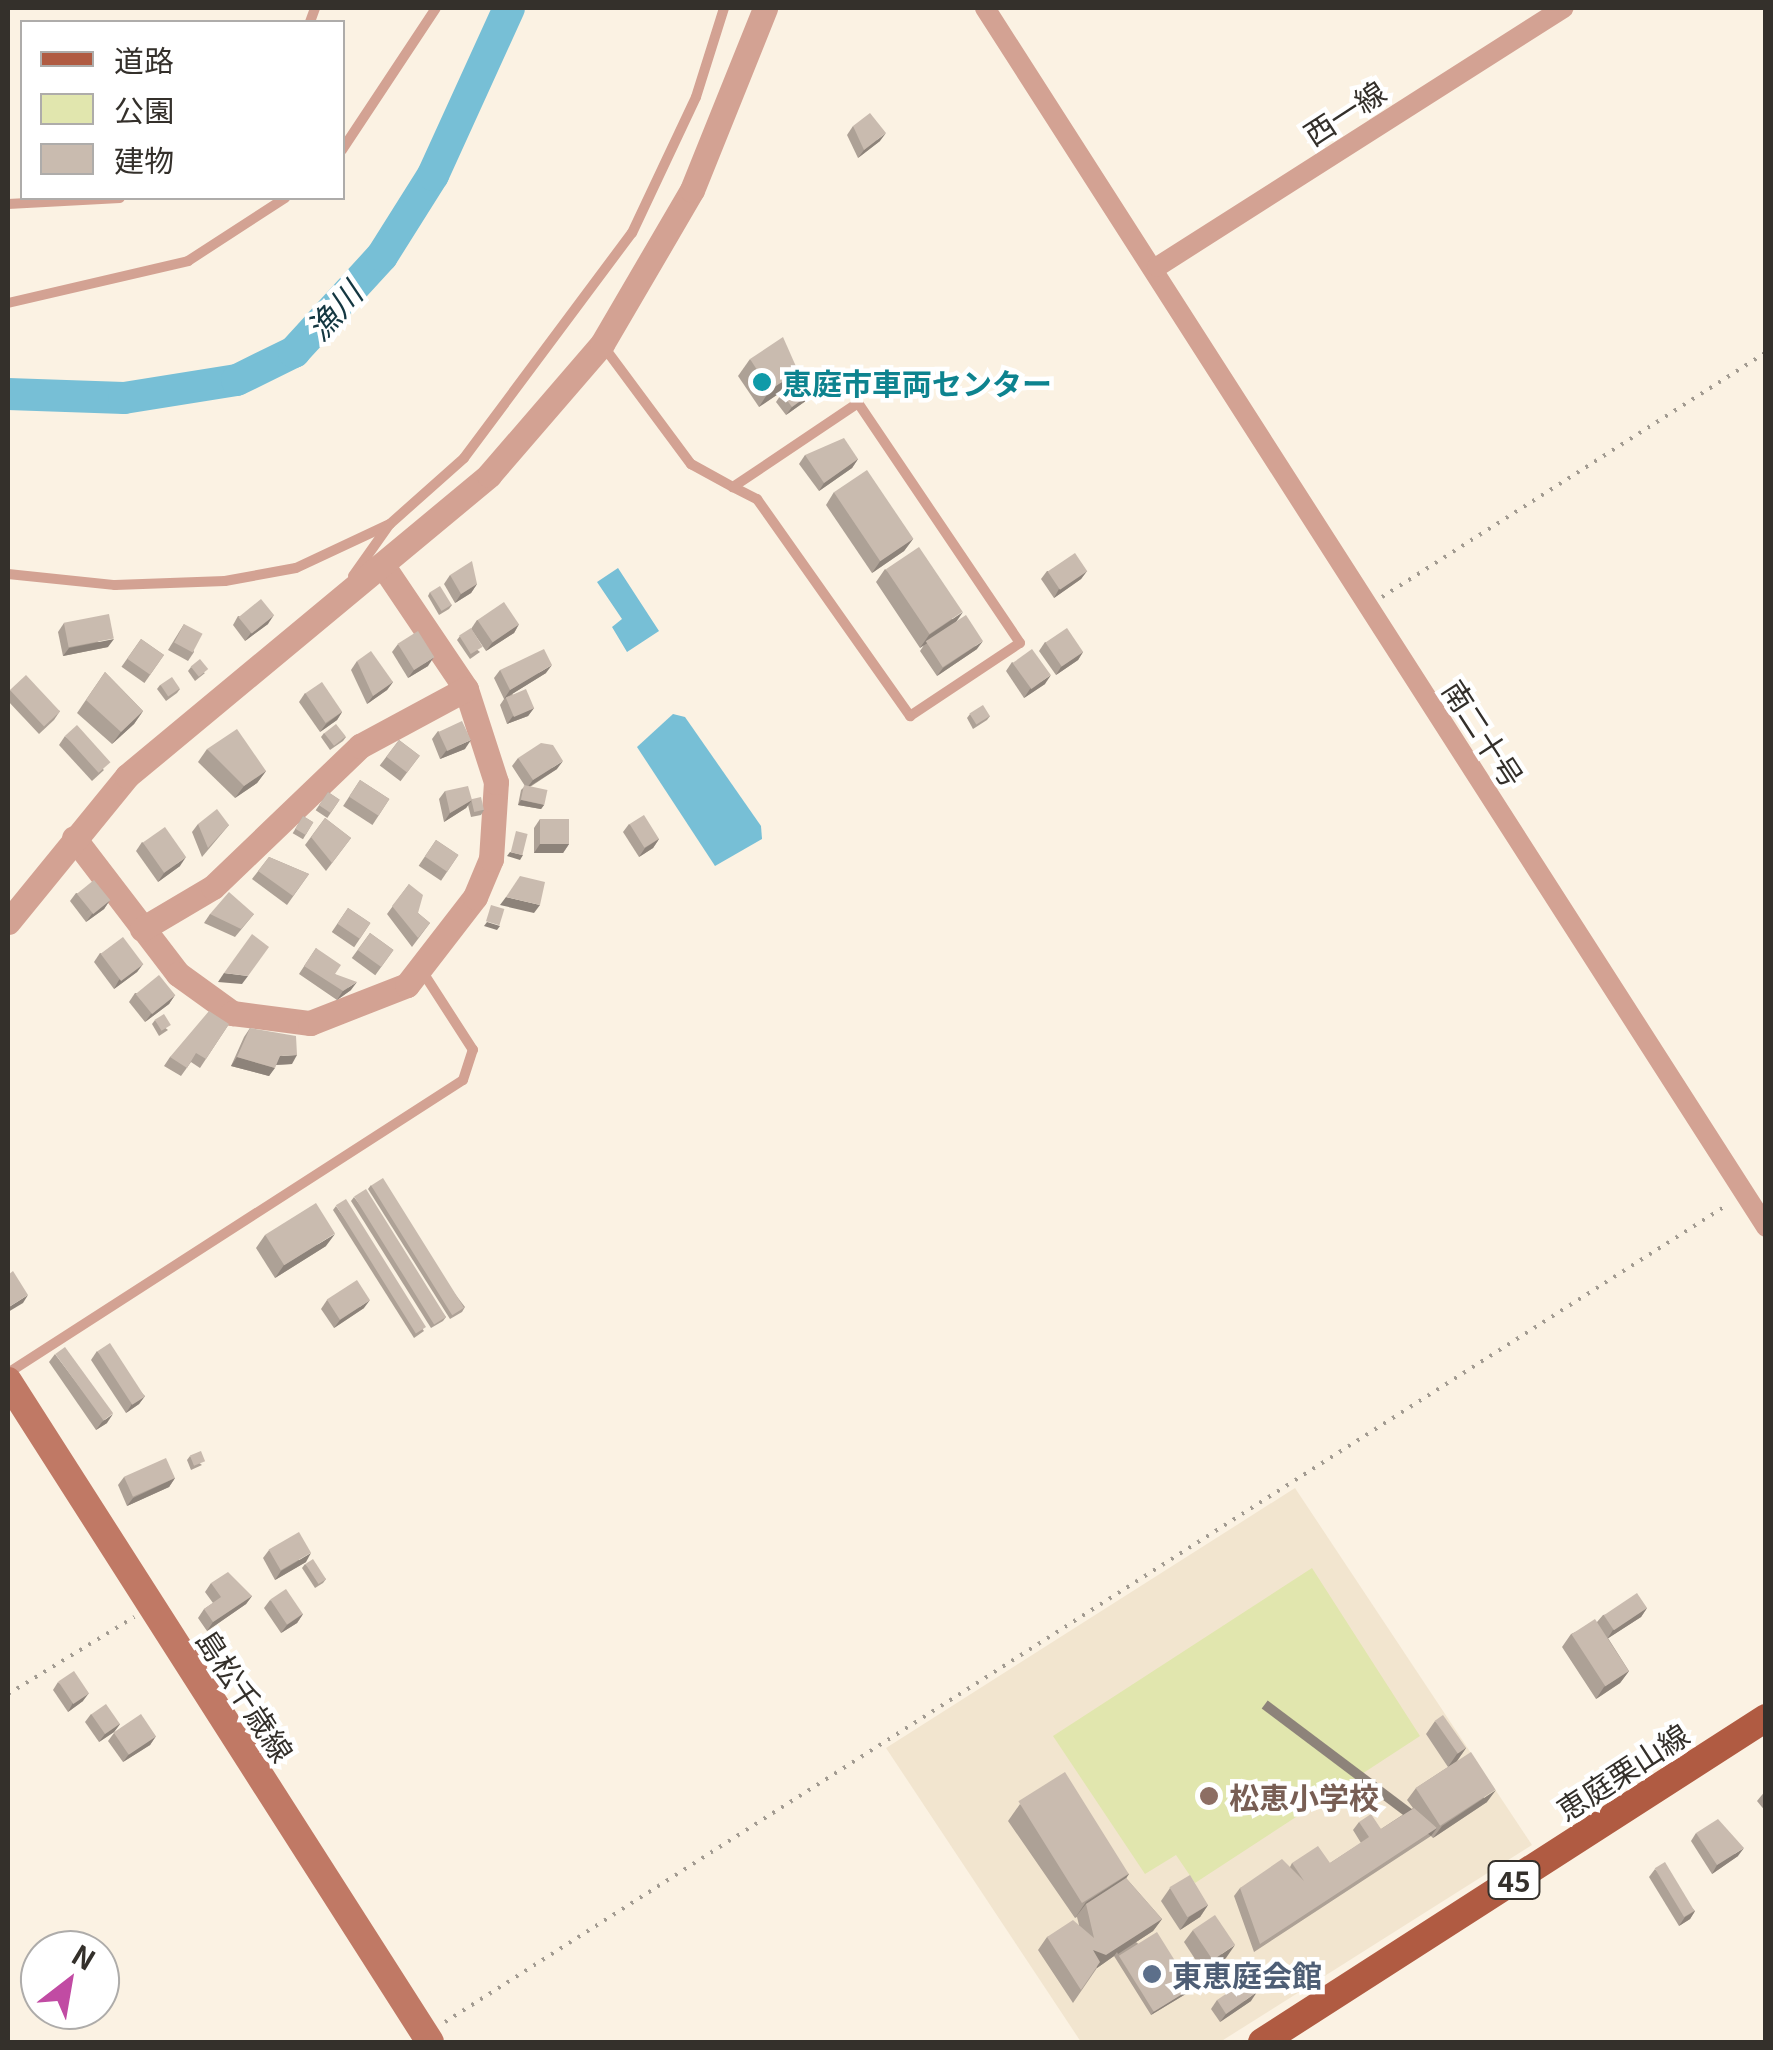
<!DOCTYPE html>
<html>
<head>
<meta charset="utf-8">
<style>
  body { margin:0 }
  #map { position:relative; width:1773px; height:2050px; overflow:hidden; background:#fbf2e3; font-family:Georgia,"Noto Sans JP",serif }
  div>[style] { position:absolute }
  .built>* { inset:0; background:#f2e5cf }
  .green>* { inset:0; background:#e1e6ae }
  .water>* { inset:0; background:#77bfd6 }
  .river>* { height:32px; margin:-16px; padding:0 16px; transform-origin:16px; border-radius:16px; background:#77bfd6 }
  .path>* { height:4px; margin-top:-2px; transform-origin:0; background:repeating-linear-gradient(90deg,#a29b91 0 2.5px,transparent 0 10.5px) }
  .service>* { height:10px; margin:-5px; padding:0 5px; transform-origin:5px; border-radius:5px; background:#d3a293 }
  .minor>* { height:20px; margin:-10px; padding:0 10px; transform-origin:10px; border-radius:10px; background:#d3a293 }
  .tertiary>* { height:25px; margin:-12.5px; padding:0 12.5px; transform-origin:12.5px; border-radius:12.5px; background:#d3a293 }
  .secondary>* { height:28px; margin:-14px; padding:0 14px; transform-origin:14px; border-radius:14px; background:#c07965 }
  .primary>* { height:28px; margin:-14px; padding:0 14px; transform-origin:14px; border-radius:14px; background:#b05b42 }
  .wall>* { inset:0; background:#ada196; transform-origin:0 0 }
  .shaded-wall>* { inset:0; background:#8d837a; transform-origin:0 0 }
  .building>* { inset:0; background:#c9bbaf; transform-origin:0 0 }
  .dots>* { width:28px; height:28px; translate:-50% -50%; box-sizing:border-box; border:5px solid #fff; border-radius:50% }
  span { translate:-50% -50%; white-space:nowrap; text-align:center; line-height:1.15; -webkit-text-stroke:9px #fff; paint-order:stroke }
  .shield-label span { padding:2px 8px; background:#fff; border:2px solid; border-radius:8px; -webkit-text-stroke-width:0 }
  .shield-label { font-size:28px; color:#34302b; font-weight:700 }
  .street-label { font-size:30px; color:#34302b }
  .culture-label { font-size:30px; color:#0d838f; font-weight:700 }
  .left { translate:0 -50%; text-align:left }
  .education-label { font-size:30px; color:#785e54; font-weight:700 }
  .service-label { font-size:30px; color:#4e5e75; font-weight:700 }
  .water-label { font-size:32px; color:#143741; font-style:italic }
  .frame { position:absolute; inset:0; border:10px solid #34302b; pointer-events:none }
  .legend { position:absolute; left:20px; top:20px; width:325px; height:180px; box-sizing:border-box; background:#fff; border:2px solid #aeacaa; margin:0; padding:12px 18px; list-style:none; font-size:30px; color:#34302b }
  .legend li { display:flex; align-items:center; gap:20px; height:50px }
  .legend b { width:50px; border:2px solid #aeacaa }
  .north { position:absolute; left:20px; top:1930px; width:100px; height:100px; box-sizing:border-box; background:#fff; border:2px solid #aeacaa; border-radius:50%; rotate:31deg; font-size:28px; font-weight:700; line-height:40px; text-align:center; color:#34302b }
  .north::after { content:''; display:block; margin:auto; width:35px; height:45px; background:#c14ba3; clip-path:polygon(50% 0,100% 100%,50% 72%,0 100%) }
</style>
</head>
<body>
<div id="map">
  <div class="built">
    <div style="clip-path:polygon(1295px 1488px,1532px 1845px,1220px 2042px,1081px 2042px,886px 1748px)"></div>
  </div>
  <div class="green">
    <div style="clip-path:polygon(1312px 1568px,1420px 1736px,1195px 1883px,1176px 1855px,1145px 1874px,1053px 1736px)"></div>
  </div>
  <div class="water">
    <div style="clip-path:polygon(618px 568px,659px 631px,627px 652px,612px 627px,622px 619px,597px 582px)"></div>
    <div style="clip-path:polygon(673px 714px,685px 717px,761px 826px,762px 839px,715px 866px,637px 747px)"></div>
  </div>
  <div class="river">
    <div style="left:8px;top:394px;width:116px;rotate:2deg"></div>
    <div style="left:124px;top:398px;width:114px;rotate:-9.1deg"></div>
    <div style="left:237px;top:380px;width:64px;rotate:-26.2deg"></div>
    <div style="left:294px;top:352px;width:130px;rotate:-47.5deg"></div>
    <div style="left:382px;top:256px;width:96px;rotate:-57.8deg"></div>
    <div style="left:433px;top:175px;width:183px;rotate:-65.5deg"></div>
  </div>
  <div class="path">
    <div style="left:1382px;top:597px;width:456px;rotate:-32.5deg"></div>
    <div style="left:8px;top:1694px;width:148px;rotate:-31.4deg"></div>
    <div style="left:445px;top:2022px;width:1520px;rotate:-32.51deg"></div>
  </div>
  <div class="service">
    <div style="left:310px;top:22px;width:15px;rotate:-70deg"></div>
    <div style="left:342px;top:150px;width:170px;rotate:-56.5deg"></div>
    <div style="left:8px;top:204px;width:112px;rotate:-3.1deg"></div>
    <div style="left:8px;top:303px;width:185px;rotate:-13.1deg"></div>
    <div style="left:188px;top:261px;width:116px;rotate:-33deg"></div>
    <div style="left:604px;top:347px;width:146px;rotate:53.4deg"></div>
    <div style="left:691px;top:464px;width:48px;rotate:28.7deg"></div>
    <div style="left:733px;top:487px;width:27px;rotate:27deg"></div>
    <div style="left:757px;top:499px;width:266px;rotate:54.8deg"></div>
    <div style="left:910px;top:716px;width:132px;rotate:-33.6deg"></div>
    <div style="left:1020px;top:643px;width:290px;rotate:-124deg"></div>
    <div style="left:858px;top:403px;width:151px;rotate:146.1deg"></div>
    <div style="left:8px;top:574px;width:108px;rotate:5.9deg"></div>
    <div style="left:115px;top:585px;width:110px;rotate:-2.1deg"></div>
    <div style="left:225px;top:581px;width:72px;rotate:-10.4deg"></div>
    <div style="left:296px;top:568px;width:104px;rotate:-25.1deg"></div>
    <div style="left:390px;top:524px;width:99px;rotate:-41.7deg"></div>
    <div style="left:464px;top:458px;width:281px;rotate:-53.3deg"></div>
    <div style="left:632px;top:233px;width:150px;rotate:-64.8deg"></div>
    <div style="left:696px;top:97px;width:93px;rotate:-72.5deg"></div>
    <div style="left:353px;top:576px;width:62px;rotate:-54.8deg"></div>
    <div style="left:8px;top:1373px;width:541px;rotate:-32.78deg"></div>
    <div style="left:463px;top:1080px;width:32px;rotate:-72deg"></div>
    <div style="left:473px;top:1050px;width:94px;rotate:-122.8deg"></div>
  </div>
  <div class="minor">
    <div style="left:985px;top:8px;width:1448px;rotate:57.35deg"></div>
    <div style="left:1157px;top:267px;width:482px;rotate:-32.5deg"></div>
  </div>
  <div class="tertiary">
    <div style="left:74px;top:838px;width:171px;rotate:52.6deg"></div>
    <div style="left:178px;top:974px;width:67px;rotate:35.8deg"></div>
    <div style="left:232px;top:1013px;width:79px;rotate:7.3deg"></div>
    <div style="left:310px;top:1023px;width:104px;rotate:-21.4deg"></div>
    <div style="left:407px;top:985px;width:111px;rotate:-52.3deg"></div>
    <div style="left:475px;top:897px;width:41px;rotate:-67.2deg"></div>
    <div style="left:491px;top:859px;width:77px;rotate:-86.3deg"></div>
    <div style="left:496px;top:782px;width:98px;rotate:-107.9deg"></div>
    <div style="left:466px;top:689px;width:145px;rotate:-124deg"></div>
    <div style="left:8px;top:922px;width:188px;rotate:-50.8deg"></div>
    <div style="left:127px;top:776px;width:471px;rotate:-39.7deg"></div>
    <div style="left:489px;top:475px;width:173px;rotate:-49.2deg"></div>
    <div style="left:602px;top:344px;width:178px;rotate:-59.7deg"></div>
    <div style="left:692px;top:190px;width:196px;rotate:-68.1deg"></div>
    <div style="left:142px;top:929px;width:82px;rotate:-30.6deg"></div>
    <div style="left:213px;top:887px;width:204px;rotate:-43.8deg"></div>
    <div style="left:360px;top:746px;width:120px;rotate:-28.3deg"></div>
  </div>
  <div class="secondary">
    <div style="left:8px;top:1381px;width:784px;rotate:57.44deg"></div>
  </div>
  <div class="primary">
    <div style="left:1262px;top:2042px;width:599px;rotate:-32.74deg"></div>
  </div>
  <div class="wall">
    <div style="clip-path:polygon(853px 126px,880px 141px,858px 158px,847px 135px)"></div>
    <div style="clip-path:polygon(750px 359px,787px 388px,759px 407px,738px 376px)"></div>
    <div style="clip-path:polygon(782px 393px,807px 400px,786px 415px,776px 402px)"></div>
    <div style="clip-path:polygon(805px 455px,858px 459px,852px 468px,819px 491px,799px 464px)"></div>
    <div style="clip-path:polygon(834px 492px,913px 539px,904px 551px,872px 573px,826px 505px)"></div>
    <div style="clip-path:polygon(885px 569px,956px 622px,977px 649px,937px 676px,920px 651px,924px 645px,920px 648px,876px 582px)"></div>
    <div style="clip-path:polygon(1047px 571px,1087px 571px,1081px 579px,1054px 598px,1041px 579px)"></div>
    <div style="clip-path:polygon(450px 575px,477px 584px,471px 593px,455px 603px,444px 584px)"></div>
    <div style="clip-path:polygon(430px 592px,452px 605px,449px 609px,439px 615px,428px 596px)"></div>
    <div style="clip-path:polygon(238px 616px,268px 624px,245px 641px,233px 625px)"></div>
    <div style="clip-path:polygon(477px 620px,519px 624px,514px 633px,486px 651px,471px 629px)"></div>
    <div style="clip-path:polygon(64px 623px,108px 647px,63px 656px,58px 632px)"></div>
    <div style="clip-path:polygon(184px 624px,194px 652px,188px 661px,168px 650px)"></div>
    <div style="clip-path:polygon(460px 636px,480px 652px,470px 659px,457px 640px)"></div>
    <div style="left:141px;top:639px;width:28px;height:34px;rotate:35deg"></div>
    <div style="clip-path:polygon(1045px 642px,1083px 652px,1078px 660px,1056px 675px,1039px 651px)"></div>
    <div style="clip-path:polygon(398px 644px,428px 666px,408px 678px,392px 652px)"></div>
    <div style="clip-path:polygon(357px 661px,393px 682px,387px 690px,367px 704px,351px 670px)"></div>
    <div style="clip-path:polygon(1012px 662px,1045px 684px,1024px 698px,1006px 671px)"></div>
    <div style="clip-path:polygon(191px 667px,205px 673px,195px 681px,188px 671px)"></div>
    <div style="clip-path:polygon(500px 670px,546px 673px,512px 694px,534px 708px,528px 716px,507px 724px,500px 705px,504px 699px,494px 678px)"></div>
    <div style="clip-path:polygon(105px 672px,143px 711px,134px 724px,112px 744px,77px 713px)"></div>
    <div style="clip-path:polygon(160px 685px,180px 689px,177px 693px,166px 701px,157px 689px)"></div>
    <div style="clip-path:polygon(10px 690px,60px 711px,54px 720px,39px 734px,8px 701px,8px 694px)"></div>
    <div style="clip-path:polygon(305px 693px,342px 712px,337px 720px,320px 732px,299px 702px)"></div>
    <div style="clip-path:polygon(970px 714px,990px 716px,987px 720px,973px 729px,967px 718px)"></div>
    <div style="clip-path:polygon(438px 731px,465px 749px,440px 759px,432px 739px)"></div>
    <div style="clip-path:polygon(324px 733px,346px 737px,343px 741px,330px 750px,321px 737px)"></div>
    <div style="clip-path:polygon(65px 736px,104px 770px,92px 781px,59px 745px)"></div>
    <div style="left:399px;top:740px;width:26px;height:32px;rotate:37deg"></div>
    <div style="clip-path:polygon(207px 749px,266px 771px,257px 783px,235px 798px,198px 762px)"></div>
    <div style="clip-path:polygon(518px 758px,557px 769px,530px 787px,544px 805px,541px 809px,518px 805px,521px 790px,525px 786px,512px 766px)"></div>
    <div style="left:360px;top:780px;width:35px;height:31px;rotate:33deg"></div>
    <div style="clip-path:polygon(445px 791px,471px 799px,484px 810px,481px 815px,471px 817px,468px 805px,466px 808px,444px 822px,439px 799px)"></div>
    <div style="left:328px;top:792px;width:14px;height:22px;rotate:34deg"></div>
    <div style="left:303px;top:816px;width:12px;height:20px;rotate:31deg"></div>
    <div style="clip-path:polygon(325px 818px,351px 838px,326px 871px,305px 845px)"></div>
    <div style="clip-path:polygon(540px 819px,569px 844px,563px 853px,534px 853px,534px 828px)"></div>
    <div style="clip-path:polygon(198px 824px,229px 825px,202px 857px,192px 832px)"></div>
    <div style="clip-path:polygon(629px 824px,659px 839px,653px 848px,639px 857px,623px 832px)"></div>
    <div style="left:436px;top:840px;width:27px;height:31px;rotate:34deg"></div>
    <div style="clip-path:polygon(142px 842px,180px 866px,158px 882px,136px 851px)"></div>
    <div style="clip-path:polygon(269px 857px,309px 874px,287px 905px,252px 879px)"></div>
    <div style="clip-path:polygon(409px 884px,418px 913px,430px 923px,412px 947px,387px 914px)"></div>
    <div style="clip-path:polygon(76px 893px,110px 900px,104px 909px,86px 922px,70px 901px)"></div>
    <div style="left:348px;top:908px;width:27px;height:29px;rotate:34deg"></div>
    <div style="clip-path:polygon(210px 914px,254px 914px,235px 937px,204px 923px)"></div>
    <div style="left:370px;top:933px;width:29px;height:31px;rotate:36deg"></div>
    <div style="clip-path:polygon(316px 948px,335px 974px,351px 990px,337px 1000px,299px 974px)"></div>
    <div style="clip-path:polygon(100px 953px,143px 964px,137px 972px,114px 989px,94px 962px)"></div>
    <div style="clip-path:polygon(135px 993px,175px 995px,169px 1004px,145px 1022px,129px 1002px)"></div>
    <div style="clip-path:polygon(155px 1020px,168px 1030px,159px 1036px,152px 1024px)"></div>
    <div style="clip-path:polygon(229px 1024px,200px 1068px,191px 1062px,181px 1076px,164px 1066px,170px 1057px)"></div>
    <div style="clip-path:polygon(250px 1028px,292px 1064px,276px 1065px,269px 1076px,231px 1066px,244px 1037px)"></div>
    <div style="clip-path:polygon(371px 1185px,465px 1307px,462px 1312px,450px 1319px,368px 1189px)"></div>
    <div style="clip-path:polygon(354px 1197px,446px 1317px,443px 1321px,431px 1328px,351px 1201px)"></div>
    <div style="clip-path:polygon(336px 1206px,424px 1331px,414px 1338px,333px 1210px)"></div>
    <div style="clip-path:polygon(265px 1235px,326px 1246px,275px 1278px,256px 1248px)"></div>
    <div style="clip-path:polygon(327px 1300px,364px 1308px,334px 1328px,321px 1309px)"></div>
    <div style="clip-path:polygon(97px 1351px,145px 1396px,139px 1404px,126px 1413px,91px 1360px)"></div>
    <div style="clip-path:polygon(55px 1354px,107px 1423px,96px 1430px,49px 1362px)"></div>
    <div style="clip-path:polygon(190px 1456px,202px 1465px,191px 1470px,187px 1460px)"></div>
    <div style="clip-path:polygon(124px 1477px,175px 1478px,169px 1487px,127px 1506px,118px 1485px)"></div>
    <div style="clip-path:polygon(269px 1550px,306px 1562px,275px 1580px,263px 1558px)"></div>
    <div style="clip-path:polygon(305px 1564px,326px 1579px,323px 1583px,315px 1588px,302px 1568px)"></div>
    <div style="clip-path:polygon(211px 1583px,252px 1596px,246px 1604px,207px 1631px,198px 1618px,204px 1609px,213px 1603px,205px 1592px)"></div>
    <div style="clip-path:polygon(270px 1600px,303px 1614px,297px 1623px,281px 1633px,264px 1608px)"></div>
    <div style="clip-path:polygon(1647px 1608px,1641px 1617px,1608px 1638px,1629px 1671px,1620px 1683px,1596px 1699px,1562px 1647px,1571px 1634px,1597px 1622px,1603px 1615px)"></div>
    <div style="clip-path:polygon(58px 1682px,83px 1701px,68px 1712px,53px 1690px)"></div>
    <div style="clip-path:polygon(91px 1714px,120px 1724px,114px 1732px,99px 1742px,85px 1722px)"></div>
    <div style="clip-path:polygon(1435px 1721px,1466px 1748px,1457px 1761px,1487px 1802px,1433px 1838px,1431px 1836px,1254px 1952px,1234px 1896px,1240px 1888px,1290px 1867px,1292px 1863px,1330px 1863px,1361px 1843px,1353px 1830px,1359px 1822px,1381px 1829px,1413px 1808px,1407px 1800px,1416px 1788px,1448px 1767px,1426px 1734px)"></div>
    <div style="clip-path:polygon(114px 1733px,156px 1736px,150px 1745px,123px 1762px,108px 1741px)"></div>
    <div style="clip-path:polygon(1766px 1790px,1766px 1812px,1757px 1801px)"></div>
    <div style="clip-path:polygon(1020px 1804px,1129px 1874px,1126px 1878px,1162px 1919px,1153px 1931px,1136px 1942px,1192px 1988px,1189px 1992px,1151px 2015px,1114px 1956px,1097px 1968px,1073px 2003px,1038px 1950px,1047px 1937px,1079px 1925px,1077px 1917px,1075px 1918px,1008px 1821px)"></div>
    <div style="clip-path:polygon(1696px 1833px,1738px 1856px,1712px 1874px,1691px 1841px)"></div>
    <div style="clip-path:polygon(1655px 1869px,1695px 1911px,1690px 1919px,1679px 1926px,1649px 1877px)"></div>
    <div style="clip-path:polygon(1170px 1888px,1208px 1905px,1200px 1917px,1180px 1930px,1161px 1901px)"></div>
    <div style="clip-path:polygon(1193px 1930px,1226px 1958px,1204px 1973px,1184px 1942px)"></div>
    <div style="clip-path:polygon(1217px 2000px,1251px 2001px,1220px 2022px,1211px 2009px)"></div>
  </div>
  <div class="shaded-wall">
    <div style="clip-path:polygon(886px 133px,880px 141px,858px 158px,864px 150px)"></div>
    <div style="clip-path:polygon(798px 371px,787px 388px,759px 407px,770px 390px)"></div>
    <div style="clip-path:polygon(813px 392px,807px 400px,786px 415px,792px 407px)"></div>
    <div style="clip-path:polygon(858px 459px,852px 468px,819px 491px,824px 483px)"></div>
    <div style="clip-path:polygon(913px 539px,904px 551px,872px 573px,881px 560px)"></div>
    <div style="clip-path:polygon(1087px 571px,1081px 579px,1054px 598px,1059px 589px)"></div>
    <div style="clip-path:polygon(477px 584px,471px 593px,455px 603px,461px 594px)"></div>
    <div style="clip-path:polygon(963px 612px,954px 625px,920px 648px,929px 635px)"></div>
    <div style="clip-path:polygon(274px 615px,268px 624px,245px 641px,251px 633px)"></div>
    <div style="clip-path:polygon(519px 624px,514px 633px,486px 651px,492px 643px)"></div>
    <div style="clip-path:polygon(114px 639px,108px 647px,63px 656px,69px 648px)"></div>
    <div style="clip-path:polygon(983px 641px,977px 649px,937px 676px,943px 668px)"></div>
    <div style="clip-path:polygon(1083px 652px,1078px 660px,1056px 675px,1061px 667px)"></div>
    <div style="clip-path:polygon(434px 657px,428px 666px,408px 678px,414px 670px)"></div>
    <div style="clip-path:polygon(552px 665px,546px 673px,504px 699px,510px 690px)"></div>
    <div style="clip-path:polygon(1051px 675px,1045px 684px,1024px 698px,1030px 689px)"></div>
    <div style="clip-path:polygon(393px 682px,387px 690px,367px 704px,373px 696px)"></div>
    <div style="clip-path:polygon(534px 708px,528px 716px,507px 724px,513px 716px)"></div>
    <div style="clip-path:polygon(143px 711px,134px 724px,112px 744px,121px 732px)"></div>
    <div style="clip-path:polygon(342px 712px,337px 720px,320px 732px,326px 724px)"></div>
    <div style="clip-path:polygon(471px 740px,465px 749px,440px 759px,446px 751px)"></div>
    <div style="clip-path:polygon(563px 761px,557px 769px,527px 788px,533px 780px)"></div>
    <div style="clip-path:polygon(266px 771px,257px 783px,235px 798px,244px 786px)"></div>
    <div style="clip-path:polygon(472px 800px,466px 808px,444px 822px,450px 813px)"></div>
    <div style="clip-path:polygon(521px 800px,544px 805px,541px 809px,518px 805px)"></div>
    <div style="clip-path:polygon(659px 839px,653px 848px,639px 857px,645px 848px)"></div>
    <div style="clip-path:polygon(540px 844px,569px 844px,563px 853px,534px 853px)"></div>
    <div style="clip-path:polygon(510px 852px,523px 855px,520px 860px,507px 856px)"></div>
    <div style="clip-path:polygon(186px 857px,180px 866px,158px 882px,164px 873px)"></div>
    <div style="clip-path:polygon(506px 897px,540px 905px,534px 913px,500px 905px)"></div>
    <div style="clip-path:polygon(110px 900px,104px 909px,86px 922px,92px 914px)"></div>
    <div style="clip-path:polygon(487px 922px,500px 926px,497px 930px,484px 926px)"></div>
    <div style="clip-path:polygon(143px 964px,137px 972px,114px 989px,119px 980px)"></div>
    <div style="clip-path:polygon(224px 973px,248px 976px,242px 984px,218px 982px)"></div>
    <div style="clip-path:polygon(357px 982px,351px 990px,337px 1000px,343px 991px)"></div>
    <div style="clip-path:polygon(175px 995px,169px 1004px,145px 1022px,151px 1014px)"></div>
    <div style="clip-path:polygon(297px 1055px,292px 1064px,274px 1065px,280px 1056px)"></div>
    <div style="clip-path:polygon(237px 1057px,275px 1068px,269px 1076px,231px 1066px)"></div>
    <div style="clip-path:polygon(335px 1234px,326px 1246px,275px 1278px,284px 1265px)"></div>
    <div style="clip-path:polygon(28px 1295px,23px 1303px,8px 1312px,9px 1307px)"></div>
    <div style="clip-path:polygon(370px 1300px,364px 1308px,334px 1328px,340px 1320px)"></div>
    <div style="clip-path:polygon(145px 1396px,139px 1404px,126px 1413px,132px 1404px)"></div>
    <div style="clip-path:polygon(113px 1414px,107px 1423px,96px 1430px,102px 1422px)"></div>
    <div style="clip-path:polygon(175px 1478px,169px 1487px,127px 1506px,133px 1498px)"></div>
    <div style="clip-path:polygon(311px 1553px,306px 1562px,275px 1580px,281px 1571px)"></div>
    <div style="clip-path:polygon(252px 1596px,246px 1604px,207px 1631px,213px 1622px)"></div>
    <div style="clip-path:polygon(1647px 1608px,1641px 1617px,1607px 1639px,1613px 1630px)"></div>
    <div style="clip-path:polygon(303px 1614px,297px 1623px,281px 1633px,287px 1625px)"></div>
    <div style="clip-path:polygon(1629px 1671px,1620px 1683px,1596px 1699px,1604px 1687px)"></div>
    <div style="clip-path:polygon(89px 1693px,83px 1701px,68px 1712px,73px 1703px)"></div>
    <div style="clip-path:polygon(120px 1724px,114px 1732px,99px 1742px,105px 1734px)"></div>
    <div style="clip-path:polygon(156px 1736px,150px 1745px,123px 1762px,129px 1754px)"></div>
    <div style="clip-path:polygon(1466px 1748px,1457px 1761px,1448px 1767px,1457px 1754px)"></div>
    <div style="clip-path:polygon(1496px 1790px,1487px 1802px,1433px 1838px,1442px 1826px)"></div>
    <div style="left:1437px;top:1828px;width:10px;height:212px;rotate:127deg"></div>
    <div style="clip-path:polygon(1744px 1848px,1738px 1856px,1712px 1874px,1717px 1865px)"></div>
    <div style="clip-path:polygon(1129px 1874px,1117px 1891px,1086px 1904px,1075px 1918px,1086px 1902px)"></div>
    <div style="clip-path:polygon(1208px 1905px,1200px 1917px,1180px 1930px,1189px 1917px)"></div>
    <div style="clip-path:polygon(1695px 1911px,1690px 1919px,1679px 1926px,1685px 1917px)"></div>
    <div style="clip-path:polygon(1162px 1919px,1153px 1931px,1118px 1954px,1117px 1952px,1114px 1956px,1097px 1968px,1093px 1950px)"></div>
    <div style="clip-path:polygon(1235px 1945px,1226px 1958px,1204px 1973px,1213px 1960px)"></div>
    <div style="clip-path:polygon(1192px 1988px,1189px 1992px,1151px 2015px,1154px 2011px)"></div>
    <div style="clip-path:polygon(1257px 1992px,1251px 2001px,1220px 2022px,1226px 2014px)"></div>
  </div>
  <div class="building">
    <div style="clip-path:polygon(870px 113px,886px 133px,864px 150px,853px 126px)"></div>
    <div style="clip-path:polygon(783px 337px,798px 371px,770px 390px,750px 359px)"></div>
    <div style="left:803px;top:378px;width:17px;height:26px;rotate:54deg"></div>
    <div style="clip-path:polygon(844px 438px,858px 459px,824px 483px,805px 455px)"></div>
    <div style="left:867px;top:470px;width:83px;height:40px;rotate:56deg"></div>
    <div style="left:919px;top:547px;width:78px;height:40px;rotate:56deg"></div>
    <div style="left:1075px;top:553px;width:22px;height:33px;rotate:56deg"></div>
    <div style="clip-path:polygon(472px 561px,477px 584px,461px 594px,450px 575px)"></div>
    <div style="left:440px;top:586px;width:22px;height:12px;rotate:58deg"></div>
    <div style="left:261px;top:599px;width:21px;height:29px;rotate:51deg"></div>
    <div style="left:504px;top:602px;width:27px;height:32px;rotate:56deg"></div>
    <div style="left:109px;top:614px;width:25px;height:46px;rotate:79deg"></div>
    <div style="left:966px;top:615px;width:31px;height:48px;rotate:57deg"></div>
    <div style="left:184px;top:624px;width:21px;height:21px;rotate:28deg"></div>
    <div style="left:471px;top:628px;width:22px;height:14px;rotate:58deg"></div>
    <div style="left:1067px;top:628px;width:29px;height:26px;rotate:56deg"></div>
    <div style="left:418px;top:631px;width:31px;height:24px;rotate:58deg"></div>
    <div style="left:141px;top:639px;width:28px;height:24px;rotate:35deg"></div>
    <div style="clip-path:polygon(544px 649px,552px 665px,510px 690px,500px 670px)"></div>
    <div style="left:1032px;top:649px;width:32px;height:24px;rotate:54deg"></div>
    <div style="clip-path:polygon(371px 651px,393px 682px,373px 696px,357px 661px)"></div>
    <div style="left:200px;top:659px;width:13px;height:12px;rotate:51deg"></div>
    <div style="clip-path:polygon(105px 672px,143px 711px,121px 732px,86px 700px)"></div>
    <div style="left:26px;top:675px;width:50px;height:22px;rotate:47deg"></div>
    <div style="left:172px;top:677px;width:14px;height:14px;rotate:56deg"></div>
    <div style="left:322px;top:682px;width:36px;height:20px;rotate:56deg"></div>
    <div style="left:526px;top:689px;width:21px;height:22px;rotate:67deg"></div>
    <div style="left:983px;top:705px;width:13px;height:16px;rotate:58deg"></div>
    <div style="left:462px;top:721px;width:21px;height:26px;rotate:65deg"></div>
    <div style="left:336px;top:724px;width:16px;height:15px;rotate:52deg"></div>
    <div style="left:77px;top:725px;width:50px;height:16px;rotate:48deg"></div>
    <div style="clip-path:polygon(237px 729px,266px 771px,244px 786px,207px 749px)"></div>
    <div style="left:399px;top:740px;width:26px;height:21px;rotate:37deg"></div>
    <div style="clip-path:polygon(541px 743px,553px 745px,563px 761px,533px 780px,518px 758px)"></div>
    <div style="left:360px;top:780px;width:35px;height:20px;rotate:33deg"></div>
    <div style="left:524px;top:785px;width:24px;height:15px;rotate:12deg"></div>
    <div style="clip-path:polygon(468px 786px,472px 800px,450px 813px,445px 791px)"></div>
    <div style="left:328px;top:792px;width:14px;height:16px;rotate:34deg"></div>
    <div style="left:481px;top:797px;width:13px;height:10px;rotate:77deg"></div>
    <div style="clip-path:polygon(217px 809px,229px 825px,208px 848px,198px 824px)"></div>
    <div style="left:644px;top:815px;width:28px;height:17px;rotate:58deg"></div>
    <div style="left:303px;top:816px;width:12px;height:15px;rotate:31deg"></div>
    <div style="clip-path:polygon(325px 818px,351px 838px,332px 863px,311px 837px)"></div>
    <div style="left:540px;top:819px;width:29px;height:25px"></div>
    <div style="left:165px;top:827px;width:37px;height:27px;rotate:55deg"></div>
    <div style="left:516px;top:831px;width:12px;height:22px;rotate:14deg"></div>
    <div style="left:436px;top:840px;width:27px;height:20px;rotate:34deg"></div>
    <div style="clip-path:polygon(269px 857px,309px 874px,293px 896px,258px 871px)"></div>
    <div style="clip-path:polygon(520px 876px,545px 882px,540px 905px,506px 897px)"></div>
    <div style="left:94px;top:880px;width:26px;height:22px;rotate:51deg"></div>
    <div style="clip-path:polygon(409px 884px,423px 895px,418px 913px,430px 923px,418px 938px,392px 906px)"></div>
    <div style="clip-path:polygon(229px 892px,254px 914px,241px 929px,210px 914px)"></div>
    <div style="left:491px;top:905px;width:14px;height:17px;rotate:17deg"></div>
    <div style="left:348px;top:908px;width:27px;height:19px;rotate:34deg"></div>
    <div style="left:370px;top:933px;width:29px;height:21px;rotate:36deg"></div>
    <div style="clip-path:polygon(252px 934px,269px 947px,248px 976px,224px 973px)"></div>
    <div style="left:123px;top:937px;width:34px;height:28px;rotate:53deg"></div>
    <div style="clip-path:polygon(316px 948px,341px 965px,335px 974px,357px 982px,343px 991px,304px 966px)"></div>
    <div style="left:159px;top:975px;width:26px;height:30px;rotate:51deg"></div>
    <div style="clip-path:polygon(209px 1011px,229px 1024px,206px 1059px,196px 1053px,187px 1068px,170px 1057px)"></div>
    <div style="left:164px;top:1014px;width:13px;height:11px;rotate:58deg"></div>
    <div style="clip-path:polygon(250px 1028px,296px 1036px,297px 1055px,280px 1056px,275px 1068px,237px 1057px)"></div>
    <div style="left:383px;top:1178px;width:153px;height:14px;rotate:58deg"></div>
    <div style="left:366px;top:1189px;width:151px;height:14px;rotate:58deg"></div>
    <div style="left:346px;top:1199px;width:151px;height:12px;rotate:58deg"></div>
    <div style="left:316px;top:1203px;width:36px;height:60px;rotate:58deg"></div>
    <div style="clip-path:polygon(13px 1271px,28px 1295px,9px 1307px,8px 1304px,8px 1275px)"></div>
    <div style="left:357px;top:1280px;width:24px;height:36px;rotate:57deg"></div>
    <div style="left:110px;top:1343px;width:64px;height:15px;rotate:57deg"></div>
    <div style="left:65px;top:1347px;width:82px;height:12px;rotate:54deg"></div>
    <div style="left:201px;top:1451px;width:11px;height:12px;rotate:68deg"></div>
    <div style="left:166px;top:1458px;width:22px;height:46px;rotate:66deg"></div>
    <div style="left:299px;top:1532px;width:24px;height:35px;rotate:60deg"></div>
    <div style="left:313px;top:1559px;width:24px;height:9px;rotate:57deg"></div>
    <div style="clip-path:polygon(228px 1572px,252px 1596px,213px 1622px,204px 1609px,221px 1597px,211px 1583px)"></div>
    <div style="left:286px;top:1589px;width:30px;height:19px;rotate:56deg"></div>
    <div style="left:1637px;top:1593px;width:18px;height:40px;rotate:56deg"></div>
    <div style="left:1595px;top:1619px;width:62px;height:28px;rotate:57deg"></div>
    <div style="left:74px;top:1671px;width:27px;height:19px;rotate:56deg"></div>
    <div style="left:106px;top:1704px;width:24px;height:18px;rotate:55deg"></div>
    <div style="left:141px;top:1714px;width:27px;height:33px;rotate:56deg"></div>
    <div style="left:1443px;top:1715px;width:40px;height:10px;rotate:55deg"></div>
    <div style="left:1471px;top:1752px;width:45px;height:66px;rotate:57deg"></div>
    <div style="left:1065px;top:1772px;width:120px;height:55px;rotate:58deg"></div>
    <div style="clip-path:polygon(1414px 1808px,1437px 1828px,1260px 1944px,1240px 1888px,1282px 1859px,1304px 1881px,1292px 1863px,1318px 1846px,1330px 1863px,1369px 1837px,1359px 1822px,1371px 1814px,1381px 1829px)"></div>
    <div style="clip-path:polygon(1718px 1819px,1744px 1848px,1717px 1865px,1696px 1833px)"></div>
    <div style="left:1665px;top:1862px;width:57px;height:12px;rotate:59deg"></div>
    <div style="left:1190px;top:1875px;width:35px;height:24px;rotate:59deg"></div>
    <div style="clip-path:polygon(1126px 1878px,1162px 1919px,1106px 1955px,1093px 1950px,1100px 1962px,1081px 1990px,1047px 1937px,1073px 1920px,1094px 1938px,1086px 1904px)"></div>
    <div style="left:1215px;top:1915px;width:36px;height:27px;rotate:56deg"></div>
    <div style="left:1157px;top:1932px;width:66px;height:45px;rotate:58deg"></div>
    <div style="clip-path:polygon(1242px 1983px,1257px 1992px,1226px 2014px,1217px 2000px)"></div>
  </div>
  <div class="dots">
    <div style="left:762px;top:382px;background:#0f9aa8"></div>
    <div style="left:1209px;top:1796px;background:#8d6e63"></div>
    <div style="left:1152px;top:1974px;background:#5c6f8a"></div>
  </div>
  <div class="shield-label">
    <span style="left:1514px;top:1880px">45</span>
  </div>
  <div class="street-label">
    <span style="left:1344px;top:112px;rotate:-33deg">西一線</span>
    <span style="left:1484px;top:733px;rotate:57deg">南二十号</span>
    <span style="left:246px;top:1695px;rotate:57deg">島松千歳線</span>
    <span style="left:1622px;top:1771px;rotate:-33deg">恵庭栗山線</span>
  </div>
  <div class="culture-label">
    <span class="left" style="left:782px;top:382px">恵庭市車両センター</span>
  </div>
  <div class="education-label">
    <span class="left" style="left:1229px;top:1796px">松恵小学校</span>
  </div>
  <div class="service-label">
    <span class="left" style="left:1172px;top:1974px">東恵庭会館</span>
  </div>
  <div class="water-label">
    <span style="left:333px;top:310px;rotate:-48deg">漁川</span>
  </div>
  <div class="frame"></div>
  <ul class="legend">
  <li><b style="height:12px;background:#b05b42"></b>道路</li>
  <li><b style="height:28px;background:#e1e6ae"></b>公園</li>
  <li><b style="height:28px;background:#c9bbaf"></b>建物</li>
  </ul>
  <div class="north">N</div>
</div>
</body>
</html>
